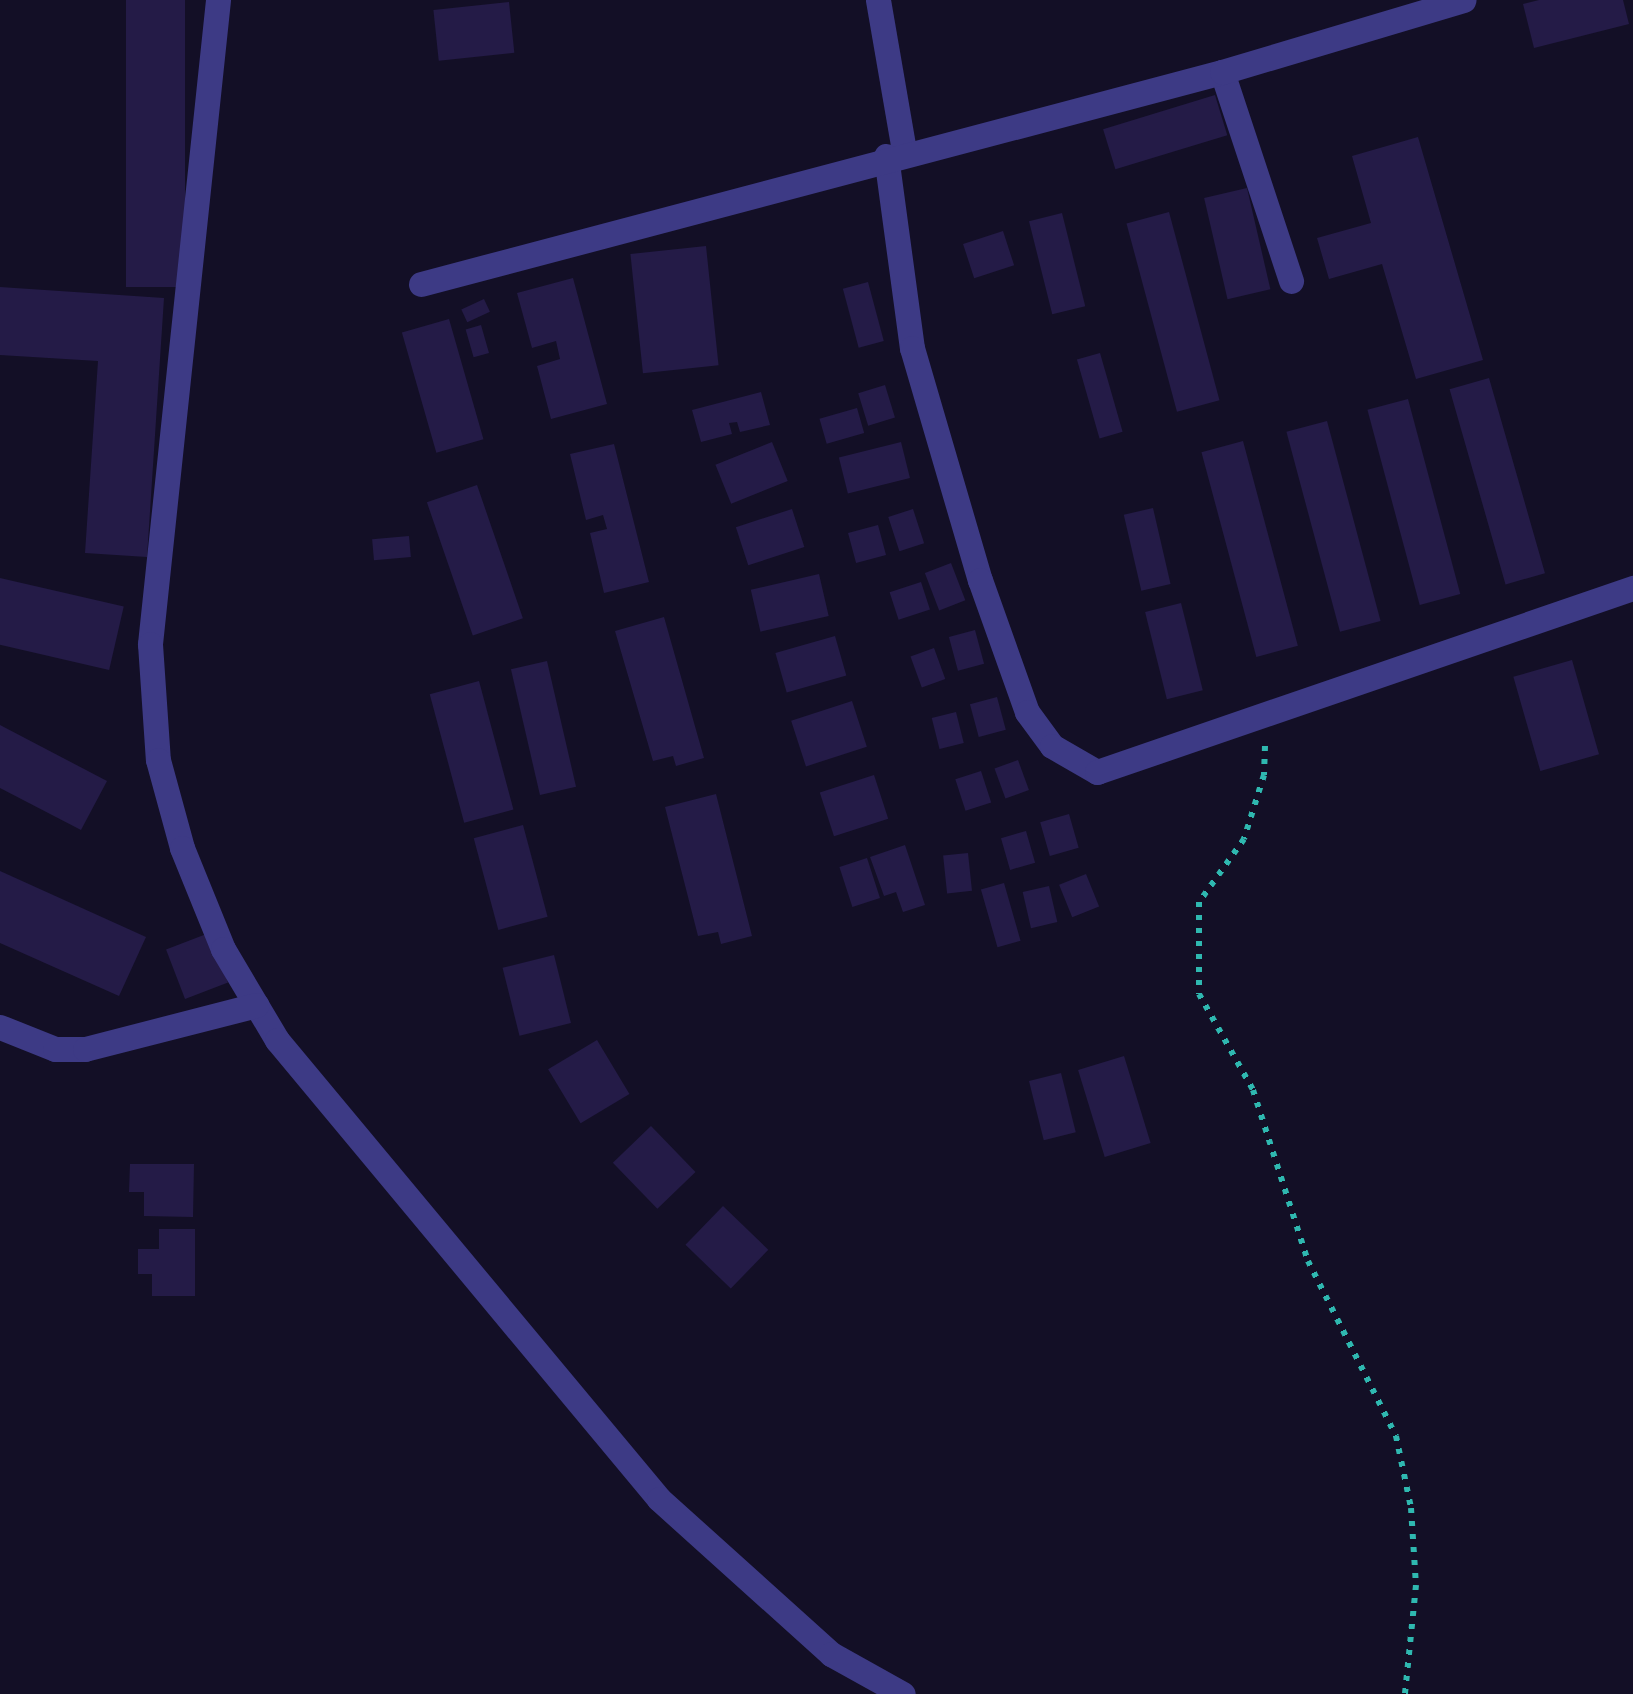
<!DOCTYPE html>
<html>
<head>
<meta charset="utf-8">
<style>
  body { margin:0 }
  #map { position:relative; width:1633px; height:1694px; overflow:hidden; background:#130f26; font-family:"Nunito Sans",sans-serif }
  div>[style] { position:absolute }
  .building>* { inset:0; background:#241b47; transform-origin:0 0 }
  .path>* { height:6px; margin-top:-3px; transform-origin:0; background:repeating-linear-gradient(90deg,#2fb8b0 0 5px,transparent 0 13px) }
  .minor>* { height:25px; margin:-12.5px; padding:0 12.5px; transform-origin:12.5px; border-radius:12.5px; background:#3d3a85 }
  span { translate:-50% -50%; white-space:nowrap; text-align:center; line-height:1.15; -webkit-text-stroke:10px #130f26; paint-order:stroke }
</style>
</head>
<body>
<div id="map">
  <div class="building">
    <div style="left:126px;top:0;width:59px;height:287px"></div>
    <div style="clip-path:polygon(1539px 0,1623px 0,1629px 24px,1534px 48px,1523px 4px)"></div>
    <div style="left:509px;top:2px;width:51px;height:76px;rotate:84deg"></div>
    <div style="left:1215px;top:95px;width:42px;height:117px;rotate:73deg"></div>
    <div style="clip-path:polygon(1418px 137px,1483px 360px,1416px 379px,1382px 264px,1329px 279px,1317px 238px,1371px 223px,1352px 156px)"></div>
    <div style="left:1247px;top:188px;width:104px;height:44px;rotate:77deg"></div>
    <div style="left:1169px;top:212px;width:195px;height:44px;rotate:75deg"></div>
    <div style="left:1062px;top:213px;width:96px;height:34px;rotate:76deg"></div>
    <div style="left:1003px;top:231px;width:36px;height:42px;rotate:72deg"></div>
    <div style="left:706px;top:246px;width:120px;height:76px;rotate:84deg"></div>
    <div style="clip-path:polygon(573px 278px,607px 404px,551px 419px,537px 366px,560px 359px,556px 341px,532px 348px,517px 293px)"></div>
    <div style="left:868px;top:282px;width:61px;height:26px;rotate:75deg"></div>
    <div style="clip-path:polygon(0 287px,164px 298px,147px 557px,85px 553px,98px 361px,0 355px)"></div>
    <div style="left:484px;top:299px;width:14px;height:25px;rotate:65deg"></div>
    <div style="left:449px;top:319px;width:125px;height:49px;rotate:74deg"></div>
    <div style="left:481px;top:325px;width:29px;height:16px;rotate:74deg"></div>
    <div style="left:1100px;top:353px;width:82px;height:24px;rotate:74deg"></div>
    <div style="left:1489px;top:378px;width:203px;height:41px;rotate:74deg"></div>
    <div style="left:885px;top:385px;width:34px;height:28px;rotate:73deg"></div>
    <div style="clip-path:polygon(761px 392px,770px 425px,740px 432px,737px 422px,729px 423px,732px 434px,701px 442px,692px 410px)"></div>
    <div style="left:1408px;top:399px;width:202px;height:42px;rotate:75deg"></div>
    <div style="left:857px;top:408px;width:26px;height:39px;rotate:74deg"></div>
    <div style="left:1327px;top:421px;width:207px;height:42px;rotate:75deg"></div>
    <div style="left:1243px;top:441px;width:212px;height:43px;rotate:75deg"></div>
    <div style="left:772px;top:442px;width:42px;height:61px;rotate:68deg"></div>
    <div style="left:901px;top:442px;width:37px;height:64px;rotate:76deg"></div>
    <div style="clip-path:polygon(614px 444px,649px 582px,604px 593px,590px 533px,607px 529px,603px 515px,586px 520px,570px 454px)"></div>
    <div style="left:477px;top:485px;width:141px;height:53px;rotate:71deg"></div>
    <div style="left:1153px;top:508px;width:78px;height:30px;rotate:77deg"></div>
    <div style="left:792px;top:509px;width:40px;height:59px;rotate:72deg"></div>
    <div style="left:913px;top:509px;width:36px;height:26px;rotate:72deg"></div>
    <div style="left:878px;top:525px;width:31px;height:31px;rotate:75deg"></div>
    <div style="left:409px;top:536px;width:21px;height:37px;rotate:85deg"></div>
    <div style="left:951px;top:563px;width:40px;height:28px;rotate:69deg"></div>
    <div style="left:819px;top:574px;width:43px;height:70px;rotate:77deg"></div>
    <div style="left:0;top:578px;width:127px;height:65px;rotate:13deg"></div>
    <div style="left:921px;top:582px;width:29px;height:33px;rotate:72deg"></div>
    <div style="left:1181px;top:603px;width:90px;height:37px;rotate:76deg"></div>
    <div style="clip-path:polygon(664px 617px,704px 758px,676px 766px,673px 756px,653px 761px,615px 631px)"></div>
    <div style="left:975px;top:630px;width:35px;height:27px;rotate:75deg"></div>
    <div style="left:835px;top:636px;width:41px;height:62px;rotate:74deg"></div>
    <div style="left:934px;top:648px;width:33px;height:25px;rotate:70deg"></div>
    <div style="left:1572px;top:660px;width:98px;height:61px;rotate:74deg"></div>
    <div style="left:547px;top:661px;width:129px;height:37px;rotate:77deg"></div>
    <div style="left:479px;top:681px;width:133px;height:51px;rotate:75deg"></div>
    <div style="left:997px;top:697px;width:34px;height:28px;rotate:75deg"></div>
    <div style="left:852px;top:701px;width:48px;height:64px;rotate:72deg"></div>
    <div style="left:956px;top:712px;width:32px;height:25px;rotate:76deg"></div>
    <div style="clip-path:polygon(0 725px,107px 781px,81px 830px,0 788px)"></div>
    <div style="left:1018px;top:760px;width:32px;height:25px;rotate:70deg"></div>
    <div style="left:981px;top:771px;width:33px;height:27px;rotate:72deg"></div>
    <div style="left:874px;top:775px;width:46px;height:57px;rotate:72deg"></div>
    <div style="clip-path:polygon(716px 794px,752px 936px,721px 944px,718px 932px,698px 936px,665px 807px)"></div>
    <div style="left:1069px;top:814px;width:35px;height:30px;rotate:74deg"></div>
    <div style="left:523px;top:825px;width:95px;height:51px;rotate:75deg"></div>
    <div style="left:1026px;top:831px;width:33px;height:26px;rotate:74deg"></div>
    <div style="clip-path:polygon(905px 845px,925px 905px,903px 912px,896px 892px,884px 896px,870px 857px)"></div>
    <div style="left:968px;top:853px;width:38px;height:25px;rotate:84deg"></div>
    <div style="left:867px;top:858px;width:42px;height:29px;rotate:72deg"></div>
    <div style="clip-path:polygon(0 871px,146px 937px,119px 996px,0 943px)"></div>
    <div style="left:1086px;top:874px;width:35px;height:29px;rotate:68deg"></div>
    <div style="left:1004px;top:883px;width:60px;height:24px;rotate:74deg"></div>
    <div style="left:1049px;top:886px;width:37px;height:27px;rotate:77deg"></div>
    <div style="left:209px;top:933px;width:53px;height:46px;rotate:69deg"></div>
    <div style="left:554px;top:955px;width:70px;height:53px;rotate:76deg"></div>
    <div style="left:597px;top:1040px;width:63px;height:57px;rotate:59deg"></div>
    <div style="left:1124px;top:1056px;width:91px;height:48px;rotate:73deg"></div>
    <div style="left:1061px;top:1073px;width:61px;height:33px;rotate:76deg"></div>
    <div style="left:651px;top:1126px;width:64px;height:53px;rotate:46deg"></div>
    <div style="clip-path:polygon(130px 1164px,194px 1164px,193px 1217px,144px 1216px,144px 1192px,129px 1192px)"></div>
    <div style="left:723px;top:1206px;width:63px;height:54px;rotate:44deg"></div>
    <div style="clip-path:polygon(159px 1229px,195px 1229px,195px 1296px,152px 1296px,152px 1274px,138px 1274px,138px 1249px,159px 1249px)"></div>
  </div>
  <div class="path">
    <div style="left:1265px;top:746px;width:29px;rotate:92deg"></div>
    <div style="left:1264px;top:775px;width:67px;rotate:107.4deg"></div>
    <div style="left:1244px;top:839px;width:77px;rotate:125.5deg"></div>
    <div style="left:1199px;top:902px;width:92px;rotate:90deg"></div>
    <div style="left:1199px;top:994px;width:110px;rotate:60.6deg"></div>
    <div style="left:1253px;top:1090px;width:180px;rotate:72.2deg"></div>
    <div style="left:1308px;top:1261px;width:196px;rotate:63.3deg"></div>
    <div style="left:1396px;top:1436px;width:74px;rotate:78.2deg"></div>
    <div style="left:1411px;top:1508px;width:77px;rotate:86.3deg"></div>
    <div style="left:1416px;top:1585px;width:110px;rotate:95.8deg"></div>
  </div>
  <div class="minor">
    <div style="left:218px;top:0;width:648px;rotate:96.03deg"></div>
    <div style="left:150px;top:644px;width:116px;rotate:86.1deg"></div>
    <div style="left:158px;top:760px;width:91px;rotate:74.7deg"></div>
    <div style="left:182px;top:848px;width:109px;rotate:67.9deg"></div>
    <div style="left:223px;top:949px;width:106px;rotate:59.3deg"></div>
    <div style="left:277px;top:1040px;width:597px;rotate:50.23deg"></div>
    <div style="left:659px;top:1499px;width:232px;rotate:42deg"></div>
    <div style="left:831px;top:1654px;width:82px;rotate:29.1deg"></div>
    <div style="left:878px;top:0;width:153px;rotate:80.2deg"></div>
    <div style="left:1222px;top:72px;width:220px;rotate:71.7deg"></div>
    <div style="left:886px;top:156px;width:194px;rotate:82.3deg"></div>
    <div style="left:912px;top:348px;width:242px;rotate:73.7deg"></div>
    <div style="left:980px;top:580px;width:140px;rotate:70.4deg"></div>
    <div style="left:1027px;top:712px;width:42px;rotate:53.7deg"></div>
    <div style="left:1052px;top:746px;width:52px;rotate:30deg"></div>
    <div style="left:1097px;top:772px;width:567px;rotate:-18.95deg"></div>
    <div style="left:421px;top:284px;width:829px;rotate:-14.82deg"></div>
    <div style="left:1222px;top:72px;width:252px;rotate:-16.6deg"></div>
    <div style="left:0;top:1027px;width:59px;rotate:21.8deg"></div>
    <div style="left:55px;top:1049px;width:30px"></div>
    <div style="left:85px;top:1049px;width:177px;rotate:-14.4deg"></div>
  </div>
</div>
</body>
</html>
